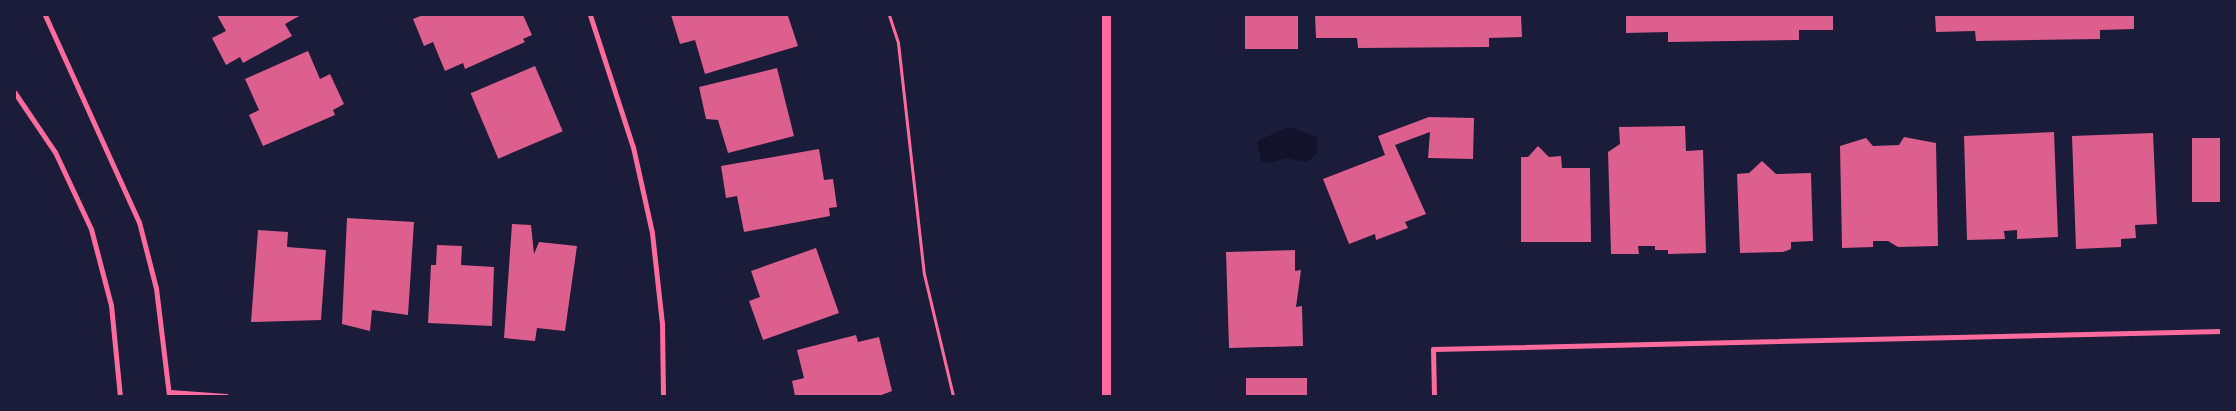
<!DOCTYPE html>
<html>
<head>
<meta charset="utf-8">
<style>
  body { margin:0 }
  #map { position:relative; width:2236px; height:411px; overflow:hidden; background:#1b1b3a; font-family:Rubik,sans-serif }
  div>[style] { position:absolute }
  .water>* { inset:0; background:#12122b }
  .building>* { inset:0; background:#dd5f8e; transform-origin:0 0 }
  .path>* { height:3px; margin:-1.5px; padding:0 1.5px; transform-origin:1.5px; border-radius:1.5px; background:#ff6b9d }
  .minor>* { height:5px; margin:-2.5px; padding:0 2.5px; transform-origin:2.5px; border-radius:2.5px; background:#ff6b9d }
  .tertiary>* { height:9px; margin:-4.5px; padding:0 4.5px; transform-origin:4.5px; border-radius:4.5px; background:#ff6b9d }
  span { translate:-50% -50%; white-space:nowrap; text-align:center; line-height:1.15; -webkit-text-stroke:5px #1b1b3a; paint-order:stroke }
  .frame { position:absolute; inset:0; border:16px solid #1b1b3a; pointer-events:none }
</style>
</head>
<body>
<div id="map">
  <div class="water">
    <div style="clip-path:polygon(1289px 127px,1317px 137px,1317px 154px,1307px 162px,1286px 158px,1270px 163px,1261px 161px,1257px 141px)"></div>
  </div>
  <div class="building">
    <div style="clip-path:polygon(217px 15px,301px 15px,285px 24px,292px 36px,243px 63px,240px 57px,226px 65px,212px 38px,226px 31px)"></div>
    <div style="clip-path:polygon(423px 15px,523px 15px,532px 35px,523px 39px,525px 42px,465px 69px,463px 63px,445px 71px,433px 42px,424px 46px,413px 19px)"></div>
    <div style="clip-path:polygon(671px 15px,788px 16px,798px 46px,705px 74px,695px 40px,680px 44px)"></div>
    <div style="left:1245px;top:15px;width:53px;height:34px"></div>
    <div style="clip-path:polygon(1315px 15px,1521px 15px,1522px 37px,1489px 38px,1489px 47px,1358px 48px,1357px 38px,1316px 38px)"></div>
    <div style="clip-path:polygon(1626px 15px,1833px 15px,1833px 30px,1799px 30px,1799px 40px,1668px 42px,1668px 32px,1626px 33px)"></div>
    <div style="clip-path:polygon(1935px 15px,2134px 15px,2134px 29px,2100px 30px,2100px 39px,1976px 41px,1975px 31px,1936px 32px)"></div>
    <div style="clip-path:polygon(308px 51px,320px 79px,330px 74px,344px 104px,333px 110px,335px 115px,263px 146px,249px 115px,259px 110px,245px 79px)"></div>
    <div style="left:535px;top:66px;width:71px;height:70px;rotate:67deg"></div>
    <div style="clip-path:polygon(777px 68px,794px 136px,728px 153px,718px 120px,706px 119px,699px 87px)"></div>
    <div style="clip-path:polygon(1429px 117px,1474px 118px,1473px 159px,1428px 158px,1430px 132px,1395px 145px,1426px 214px,1405px 222px,1408px 228px,1376px 240px,1375px 234px,1349px 244px,1323px 179px,1385px 155px,1378px 136px)"></div>
    <div style="clip-path:polygon(1685px 126px,1686px 151px,1703px 150px,1706px 253px,1668px 254px,1668px 250px,1655px 250px,1655px 246px,1638px 246px,1639px 254px,1611px 254px,1608px 152px,1620px 144px,1619px 127px)"></div>
    <div style="clip-path:polygon(2054px 132px,2058px 237px,2017px 239px,2017px 230px,2004px 231px,2005px 239px,1967px 240px,1964px 136px)"></div>
    <div style="clip-path:polygon(2153px 133px,2157px 224px,2135px 225px,2136px 238px,2121px 239px,2121px 247px,2076px 249px,2072px 136px)"></div>
    <div style="clip-path:polygon(1904px 137px,1936px 143px,1938px 246px,1898px 247px,1888px 241px,1873px 241px,1873px 247px,1842px 248px,1840px 146px,1866px 138px,1873px 146px,1899px 145px)"></div>
    <div style="left:2192px;top:138px;width:29px;height:64px"></div>
    <div style="clip-path:polygon(1538px 146px,1549px 157px,1561px 156px,1562px 168px,1590px 168px,1591px 242px,1521px 242px,1521px 157px,1528px 157px)"></div>
    <div style="clip-path:polygon(819px 149px,824px 180px,833px 179px,837px 207px,829px 208px,830px 216px,744px 232px,737px 196px,726px 198px,721px 166px)"></div>
    <div style="clip-path:polygon(1762px 161px,1776px 174px,1811px 173px,1813px 241px,1791px 242px,1791px 249px,1783px 252px,1740px 253px,1737px 174px,1749px 173px)"></div>
    <div style="clip-path:polygon(347px 218px,414px 222px,408px 315px,372px 310px,370px 331px,342px 324px)"></div>
    <div style="clip-path:polygon(512px 224px,531px 225px,534px 254px,539px 242px,577px 246px,565px 331px,537px 328px,535px 341px,504px 338px)"></div>
    <div style="clip-path:polygon(258px 230px,288px 232px,287px 247px,326px 250px,321px 320px,251px 322px)"></div>
    <div style="clip-path:polygon(437px 245px,462px 246px,461px 265px,494px 267px,492px 326px,428px 323px,431px 265px,436px 265px)"></div>
    <div style="clip-path:polygon(816px 248px,839px 313px,763px 340px,749px 301px,760px 297px,751px 271px)"></div>
    <div style="clip-path:polygon(1295px 250px,1295px 271px,1301px 270px,1296px 307px,1302px 306px,1303px 346px,1229px 348px,1226px 252px)"></div>
    <div style="clip-path:polygon(856px 335px,858px 342px,879px 337px,892px 391px,879px 396px,795px 396px,792px 381px,804px 378px,797px 350px)"></div>
    <div style="left:1307px;top:378px;width:18px;height:61px;rotate:90deg"></div>
  </div>
  <div class="path">
    <div style="left:889px;top:15px;width:29px;rotate:72deg"></div>
    <div style="left:898px;top:43px;width:232px;rotate:83.6deg"></div>
    <div style="left:924px;top:274px;width:125px;rotate:76.6deg"></div>
  </div>
  <div class="minor">
    <div style="left:45px;top:15px;width:227px;rotate:65.6deg"></div>
    <div style="left:139px;top:222px;width:68px;rotate:75.6deg"></div>
    <div style="left:156px;top:288px;width:109px;rotate:83.1deg"></div>
    <div style="left:590px;top:15px;width:139px;rotate:72deg"></div>
    <div style="left:633px;top:147px;width:88px;rotate:77.5deg"></div>
    <div style="left:652px;top:233px;width:91px;rotate:83.7deg"></div>
    <div style="left:662px;top:323px;width:73px;rotate:89.2deg"></div>
    <div style="left:15px;top:93px;width:71px;rotate:55.9deg"></div>
    <div style="left:55px;top:152px;width:85px;rotate:64.9deg"></div>
    <div style="left:91px;top:229px;width:79px;rotate:75.3deg"></div>
    <div style="left:111px;top:305px;width:91px;rotate:84.4deg"></div>
    <div style="left:170px;top:392px;width:56px;rotate:4.1deg"></div>
    <div style="left:1434px;top:396px;width:47px;rotate:-91.2deg"></div>
    <div style="left:1433px;top:349px;width:788px;rotate:-1.31deg"></div>
  </div>
  <div class="tertiary">
    <div style="left:1106px;top:15px;width:381px;rotate:90deg"></div>
  </div>
  <div class="frame"></div>
</div>
</body>
</html>
